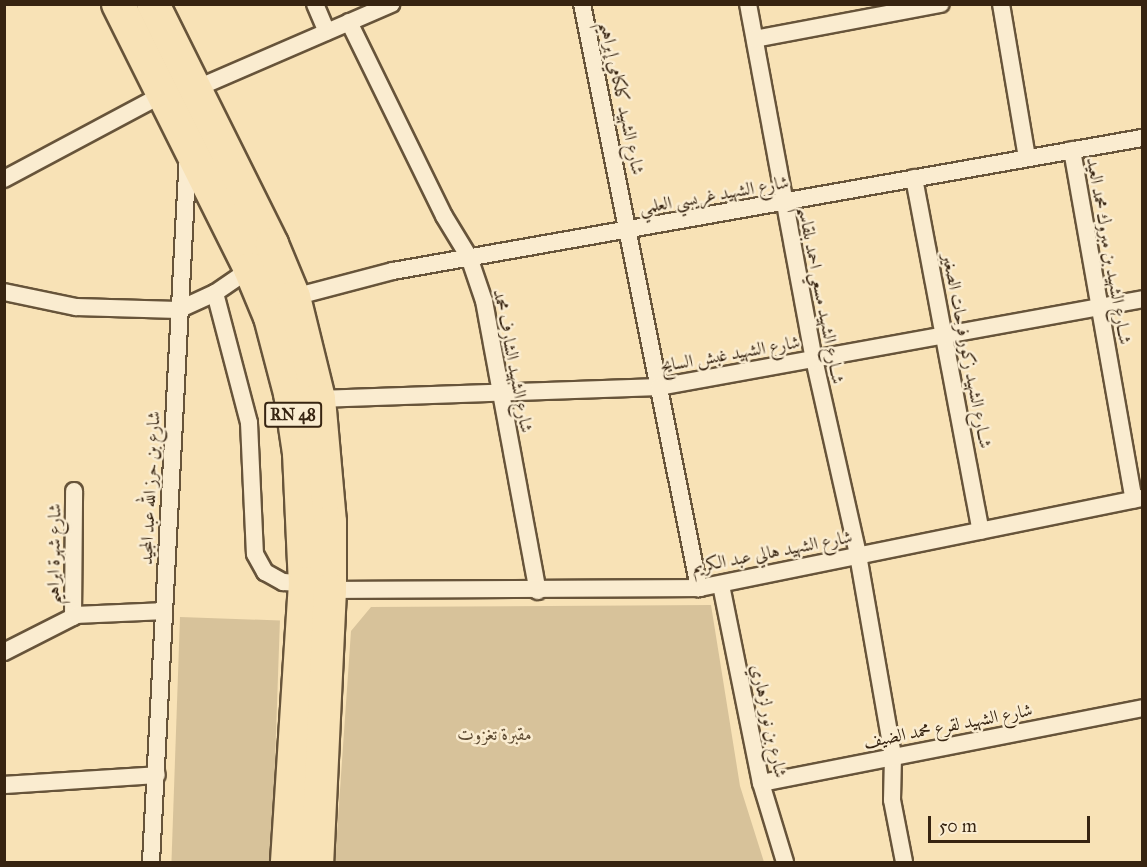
<!DOCTYPE html>
<html>
<head>
<meta charset="utf-8">
<style>
  body { margin:0 }
  #map { position:relative; width:1147px; height:867px; overflow:hidden; background:#f8e2b6; font-family:"IM FELL Great Primer",Amiri,serif }
  div>[style] { position:absolute }
  .green>* { inset:0; background:#d7c29a; transform-origin:0 0 }
  .roads { filter:drop-shadow(2px 0 #67543a) drop-shadow(-2px 0 #67543a) drop-shadow(0 2px #67543a) drop-shadow(0 -2px #67543a) }
  .street>* { height:16px; margin:-8px; padding:0 8px; transform-origin:8px; border-radius:8px; background:#faecd0 }
  .highway>* { height:32px; margin:-16px; padding:0 16px; transform-origin:16px; border-radius:16px; background:#f8e2b6 }
  span { translate:-50% -50%; white-space:nowrap; text-align:center; line-height:1.15; -webkit-text-stroke:5px #faecd0; paint-order:stroke }
  .shield-label span { padding:2px 4px; background:#faecd0; border:2px solid; border-radius:4px; -webkit-text-stroke-width:0 }
  .shield-label { font-size:16px; color:#372411; font-weight:700 }
  .street-label { font-size:18px; color:#372411 }
  .park-label { font-size:18px; color:#5f4c33; font-style:italic }
  .frame { position:absolute; inset:0; border:6px solid #372411; pointer-events:none }
  .scale { position:absolute; left:928px; top:816px; width:162px; height:27px; box-sizing:border-box; border:3px solid #372411; border-top:0; padding-left:8px; font-size:18px; line-height:21px; white-space:nowrap; color:#372411; -webkit-text-stroke:4px #faecd0; paint-order:stroke }
</style>
</head>
<body>
<div id="map">
  <div class="green">
    <div style="clip-path:polygon(711px 605px,740px 786px,764px 862px,335px 862px,351px 631px,371px 607px)"></div>
    <div style="left:180px;top:617px;width:100px;height:245px;rotate:2deg"></div>
  </div>
  <div class="roads">
    <div class="street">
      <div style="left:315px;top:4px;width:30px;rotate:67deg"></div>
      <div style="left:582px;top:4px;width:596px;rotate:78.67deg"></div>
      <div style="left:748px;top:4px;width:361px;rotate:79.5deg"></div>
      <div style="left:814px;top:359px;width:201px;rotate:77.3deg"></div>
      <div style="left:858px;top:555px;width:204px;rotate:80.1deg"></div>
      <div style="left:893px;top:756px;width:44px;rotate:91.3deg"></div>
      <div style="left:892px;top:800px;width:63px;rotate:79deg"></div>
      <div style="left:1001px;top:4px;width:156px;rotate:80.4deg"></div>
      <div style="left:349px;top:22px;width:216px;rotate:63.9deg"></div>
      <div style="left:444px;top:216px;width:48px;rotate:58.6deg"></div>
      <div style="left:469px;top:257px;width:46px;rotate:71.2deg"></div>
      <div style="left:484px;top:301px;width:295px;rotate:79.5deg"></div>
      <div style="left:755px;top:39px;width:189px;rotate:-10.7deg"></div>
      <div style="left:195px;top:89px;width:214px;rotate:-23.4deg"></div>
      <div style="left:1072px;top:150px;width:355px;rotate:80deg"></div>
      <div style="left:914px;top:178px;width:359px;rotate:79.3deg"></div>
      <div style="left:4px;top:179px;width:180px;rotate:-28.1deg"></div>
      <div style="left:4px;top:292px;width:74px;rotate:11.8deg"></div>
      <div style="left:76px;top:307px;width:102px;rotate:1.7deg"></div>
      <div style="left:178px;top:310px;width:41px;rotate:-24.7deg"></div>
      <div style="left:215px;top:293px;width:42px;rotate:-34.4deg"></div>
      <div style="left:215px;top:293px;width:134px;rotate:75.3deg"></div>
      <div style="left:249px;top:423px;width:131px;rotate:87.4deg"></div>
      <div style="left:255px;top:554px;width:21px;rotate:61deg"></div>
      <div style="left:265px;top:572px;width:21px;rotate:29deg"></div>
      <div style="left:283px;top:582px;width:22px;rotate:3deg"></div>
      <div style="left:294px;top:297px;width:102px;rotate:-14.7deg"></div>
      <div style="left:393px;top:271px;width:761px;rotate:-10.07deg"></div>
      <div style="left:319px;top:399px;width:340px;rotate:-2deg"></div>
      <div style="left:659px;top:387px;width:491px;rotate:-10.3deg"></div>
      <div style="left:721px;top:585px;width:202px;rotate:78.6deg"></div>
      <div style="left:761px;top:783px;width:83px;rotate:73.1deg"></div>
      <div style="left:330px;top:590px;width:369px;rotate:-0.3deg"></div>
      <div style="left:699px;top:588px;width:452px;rotate:-11.5deg"></div>
      <div style="left:73px;top:617px;width:126px;rotate:-89.5deg"></div>
      <div style="left:4px;top:652px;width:82px;rotate:-26.9deg"></div>
      <div style="left:77px;top:615px;width:87px;rotate:-2.6deg"></div>
      <div style="left:761px;top:783px;width:388px;rotate:-11.1deg"></div>
      <div style="left:4px;top:785px;width:153px;rotate:-3.7deg"></div>
      <div style="left:151px;top:862px;width:710px;rotate:-87.01deg"></div>
    </div>
    <div class="highway">
      <div style="left:118px;top:4px;width:296px;rotate:63.5deg"></div>
      <div style="left:250px;top:269px;width:52px;rotate:67.4deg"></div>
      <div style="left:270px;top:317px;width:79px;rotate:75.3deg"></div>
      <div style="left:290px;top:393px;width:61px;rotate:81.5deg"></div>
      <div style="left:299px;top:453px;width:130px;rotate:87.4deg"></div>
      <div style="left:305px;top:583px;width:280px;rotate:93.7deg"></div>
      <div style="left:153px;top:4px;width:268px;rotate:63.6deg"></div>
      <div style="left:272px;top:244px;width:57px;rotate:67.5deg"></div>
      <div style="left:294px;top:297px;width:105px;rotate:76.2deg"></div>
      <div style="left:319px;top:399px;width:123px;rotate:84.9deg"></div>
      <div style="left:330px;top:522px;width:68px;rotate:90deg"></div>
      <div style="left:330px;top:590px;width:272px;rotate:92.7deg"></div>
    </div>
  </div>
  <div class="shield-label">
    <span style="left:293px;top:415px">RN 48</span>
  </div>
  <div class="street-label">
    <span style="left:622px;top:98px;rotate:78deg">شارع الشهيد كلكامي إبراهيم</span>
    <span style="left:714px;top:195px;rotate:-10deg">شارع الشهيد غريسي العلمي</span>
    <span style="left:1109px;top:251px;rotate:80deg">شــارع الشهيد بن مبروك محمد العيد</span>
    <span style="left:821px;top:295px;rotate:79deg">شــارع الشهيد مسعي احمد بلقاسم</span>
    <span style="left:967px;top:351px;rotate:79deg">شــارع الشهيد زكور فرحات الصغير</span>
    <span style="left:730px;top:354px;rotate:-10deg">شارع الشهيد غبش السايح</span>
    <span style="left:513px;top:361px;rotate:79deg">شارع الشهيد الشارف محمد</span>
    <span style="left:150px;top:488px;rotate:-87deg">شارع بن حرز الله عبد المجيد</span>
    <span style="left:772px;top:552px;rotate:-11deg">شارع الشهيد هالي عبد الكريم</span>
    <span style="left:54px;top:554px;rotate:-89deg">شارع شهرة ابراهيم</span>
    <span style="left:769px;top:721px;rotate:78deg">شارع بن نور لزهاري</span>
    <span style="left:948px;top:726px;rotate:-11deg">شارع الشهيد لقرع محمد الضيف</span>
  </div>
  <div class="park-label">
    <span style="left:495px;top:734px">مقبرة تغزوت</span>
  </div>
  <div class="frame"></div>
  <div class="scale">50 m</div>
</div>
</body>
</html>
